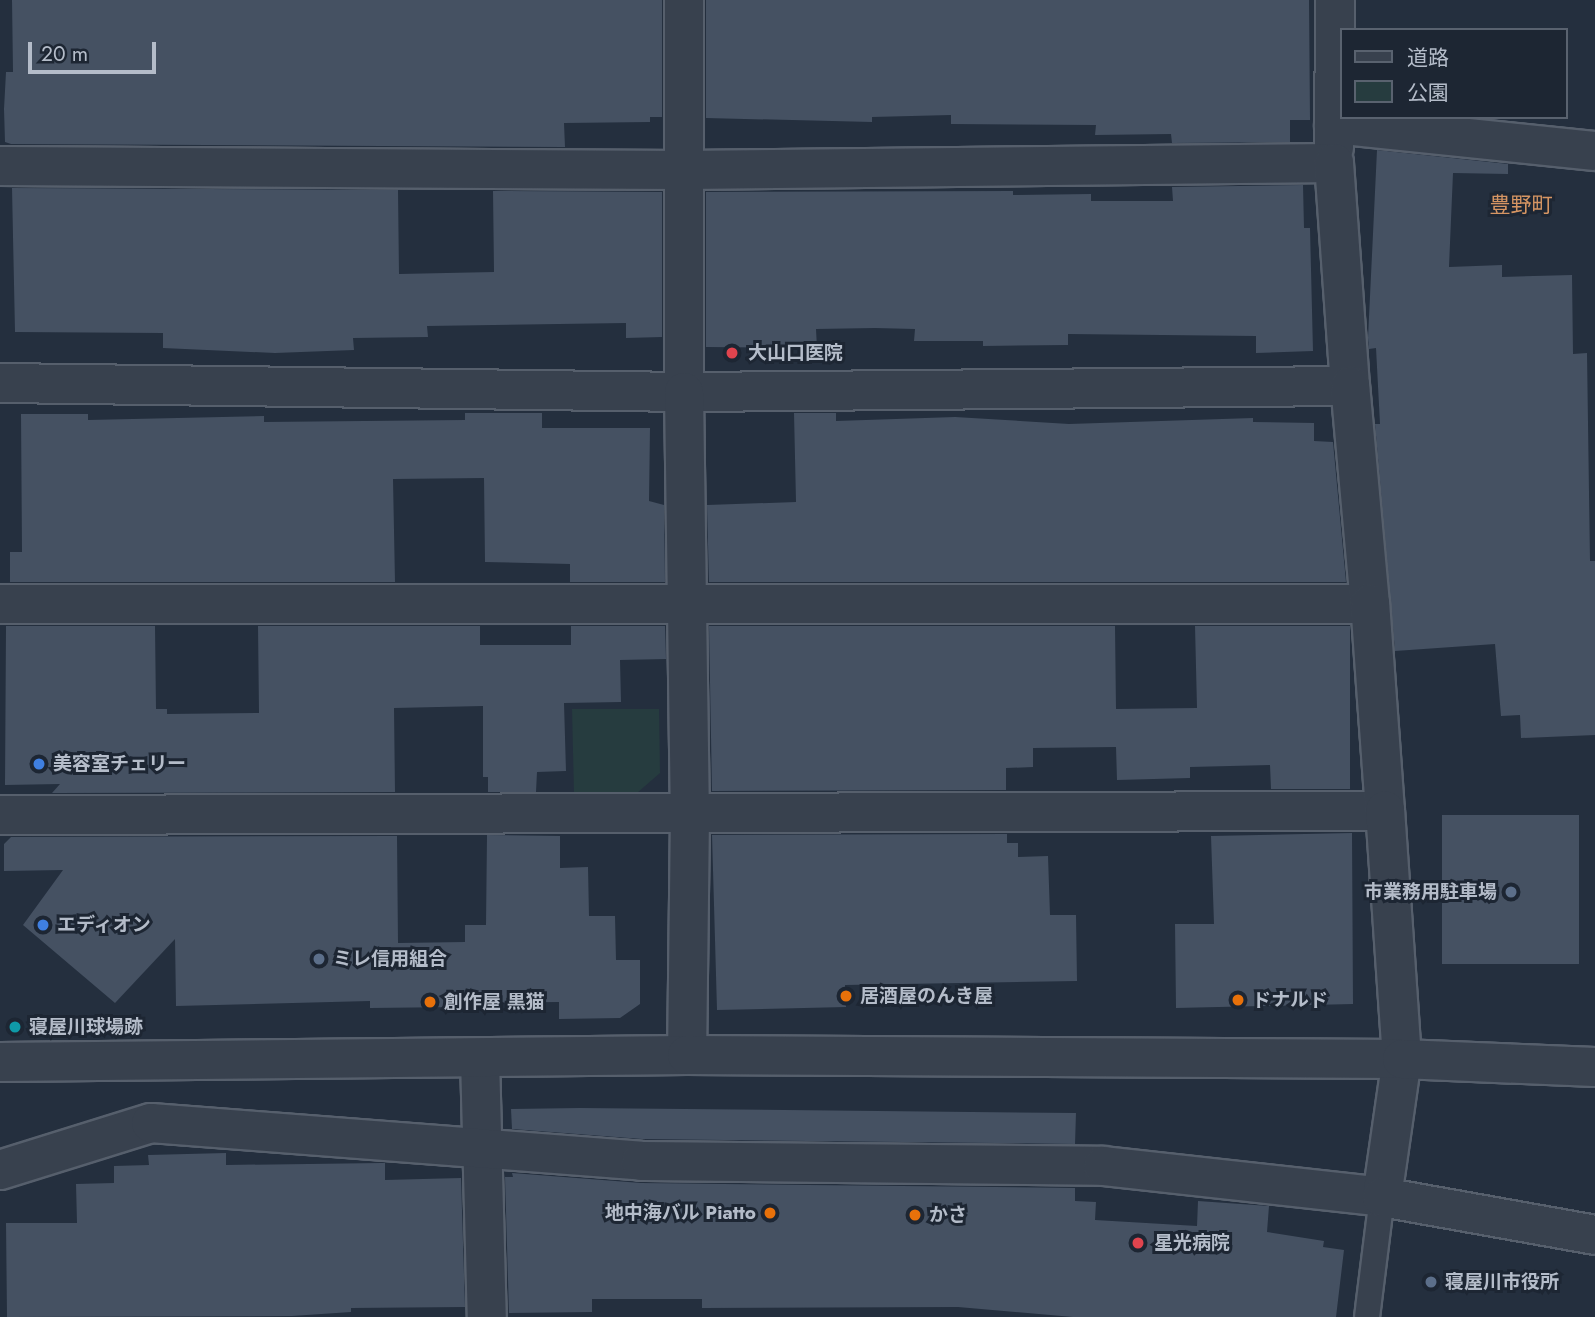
<!DOCTYPE html>
<html>
<head>
<meta charset="utf-8">
<style>
  body { margin:0 }
  #map { position:relative; width:1595px; height:1317px; overflow:hidden; background:#242f3e; font-family:Jost,"Noto Sans JP",sans-serif }
  div>[style] { position:absolute }
  .green>* { inset:0; background:#263c3f }
  .building>* { inset:0; background:#455162; transform-origin:0 0 }
  .roads { filter:drop-shadow(2px 0 #565f6c) drop-shadow(-2px 0 #565f6c) drop-shadow(0 2px #565f6c) drop-shadow(0 -2px #565f6c) }
  .service>* { height:24px; margin:-12px; padding:0 12px; transform-origin:12px; border-radius:12px; background:#38414e }
  .minor>* { height:38px; margin:-19px; padding:0 19px; transform-origin:19px; border-radius:19px; background:#38414e }
  .tertiary>* { height:38px; margin:-19px; padding:0 19px; transform-origin:19px; border-radius:19px; background:#38414e }
  .dots>* { width:19px; height:19px; translate:-50% -50%; box-sizing:border-box; border:4px solid #1d2633; border-radius:50% }
  span { translate:-50% -50%; white-space:nowrap; text-align:center; line-height:1.15; -webkit-text-stroke:6px #1d2633; paint-order:stroke }
  .poi-label { font-size:19px; color:#b4bcc9; font-weight:700 }
  .left { translate:0 -50%; text-align:left }
  .right { translate:-100% -50%; text-align:right }
  .neighbourhood-label { font-size:21px; color:#d59563 }
  .legend { position:absolute; left:1340px; top:28px; width:228px; height:91px; box-sizing:border-box; background:#1d2633; border:2px solid #59626f; margin:0; padding:9px 12px; list-style:none; font-size:21px; color:#b4bcc9 }
  .legend li { display:flex; align-items:center; gap:14px; height:35px }
  .legend b { width:35px; border:2px solid #59626f }
  .scale { position:absolute; left:28px; top:42px; width:128px; height:32px; box-sizing:border-box; border:4px solid #b4bcc9; border-top:0; padding-left:9px; font-size:21px; line-height:24px; white-space:nowrap; color:#b4bcc9; -webkit-text-stroke:5px #1d2633; paint-order:stroke }
</style>
</head>
<body>
<div id="map">
  <div class="green">
    <div style="clip-path:polygon(572px 709px,659px 709px,660px 773px,637px 793px,574px 794px)"></div>
  </div>
  <div class="building">
    <div style="clip-path:polygon(12px 0,662px 0,662px 117px,650px 117px,650px 122px,564px 123px,565px 147px,11px 144px,5px 142px,4px 109px,6px 72px,13px 72px)"></div>
    <div style="clip-path:polygon(706px 0,1309px 0,1310px 120px,1290px 120px,1290px 142px,1172px 143px,1171px 134px,1095px 135px,1096px 125px,951px 124px,951px 115px,872px 117px,872px 122px,706px 118px)"></div>
    <div style="clip-path:polygon(1377px 150px,1508px 164px,1508px 174px,1453px 173px,1449px 267px,1502px 265px,1502px 277px,1572px 275px,1573px 354px,1587px 353px,1590px 561px,1595px 561px,1595px 735px,1521px 738px,1520px 715px,1501px 716px,1495px 644px,1395px 651px,1375px 424px,1380px 424px,1376px 348px,1369px 349px,1368px 338px)"></div>
    <div style="clip-path:polygon(1303px 185px,1304px 228px,1310px 228px,1313px 351px,1256px 353px,1256px 336px,1068px 334px,1068px 345px,983px 346px,983px 341px,914px 341px,915px 329px,875px 328px,816px 329px,817px 348px,706px 347px,706px 192px,1013px 191px,1013px 195px,1091px 194px,1091px 201px,1173px 201px,1172px 187px)"></div>
    <div style="clip-path:polygon(12px 188px,398px 190px,399px 274px,494px 272px,493px 191px,662px 192px,662px 337px,626px 338px,626px 323px,427px 326px,428px 337px,353px 338px,354px 350px,275px 353px,163px 348px,163px 333px,15px 332px)"></div>
    <div style="clip-path:polygon(465px 413px,542px 413px,542px 428px,650px 428px,649px 501px,664px 505px,665px 582px,570px 582px,570px 564px,485px 562px,484px 478px,393px 479px,395px 582px,10px 582px,10px 552px,22px 552px,21px 414px,88px 414px,88px 420px,264px 416px,264px 422px,465px 420px)"></div>
    <div style="clip-path:polygon(794px 413px,836px 413px,836px 421px,955px 417px,1069px 424px,1253px 418px,1253px 422px,1314px 423px,1314px 441px,1333px 442px,1346px 582px,709px 582px,707px 505px,796px 502px)"></div>
    <div style="clip-path:polygon(6px 626px,155px 626px,156px 709px,167px 709px,167px 714px,259px 713px,258px 626px,480px 626px,480px 645px,571px 645px,571px 626px,665px 626px,666px 659px,620px 660px,621px 702px,564px 703px,566px 771px,537px 772px,536px 792px,488px 792px,488px 777px,483px 777px,483px 706px,394px 708px,395px 792px,52px 793px,60px 784px,5px 785px)"></div>
    <div style="clip-path:polygon(709px 626px,1115px 626px,1116px 709px,1197px 708px,1195px 626px,1350px 626px,1350px 789px,1271px 789px,1270px 765px,1190px 767px,1190px 778px,1117px 780px,1116px 747px,1033px 748px,1033px 767px,1006px 768px,1006px 790px,712px 791px)"></div>
    <div style="left:1579px;top:815px;width:149px;height:137px;rotate:90deg"></div>
    <div style="clip-path:polygon(1352px 833px,1353px 1004px,1176px 1008px,1175px 924px,1214px 924px,1211px 836px)"></div>
    <div style="clip-path:polygon(1007px 834px,1007px 843px,1018px 843px,1018px 857px,1048px 856px,1050px 915px,1076px 915px,1077px 981px,845px 985px,846px 1007px,717px 1010px,712px 835px)"></div>
    <div style="clip-path:polygon(487px 835px,560px 836px,560px 868px,588px 867px,589px 916px,615px 916px,616px 960px,640px 960px,640px 1004px,620px 1018px,559px 1019px,559px 1002px,458px 1003px,458px 1007px,370px 1008px,370px 1001px,176px 1006px,175px 939px,115px 1003px,23px 925px,63px 870px,4px 871px,4px 844px,11px 837px,397px 836px,398px 943px,465px 942px,465px 925px,486px 925px)"></div>
    <div style="clip-path:polygon(580px 1108px,1076px 1113px,1075px 1144px,642px 1139px,512px 1129px,511px 1109px)"></div>
    <div style="clip-path:polygon(226px 1153px,226px 1165px,381px 1163px,385px 1163px,385px 1180px,461px 1178px,465px 1307px,351px 1308px,351px 1312px,292px 1316px,7px 1317px,6px 1223px,77px 1223px,76px 1184px,114px 1183px,114px 1166px,149px 1165px,148px 1155px)"></div>
    <div style="clip-path:polygon(512px 1173px,641px 1183px,1075px 1188px,1075px 1201px,1096px 1202px,1095px 1220px,1197px 1226px,1198px 1201px,1269px 1206px,1267px 1232px,1324px 1241px,1323px 1247px,1344px 1250px,1336px 1317px,1073px 1317px,958px 1307px,702px 1308px,702px 1299px,592px 1299px,592px 1312px,509px 1313px,505px 1177px,513px 1177px)"></div>
  </div>
  <div class="roads">
    <div class="service">
      <div style="left:1367px;top:1317px;width:121px;rotate:-82.9deg"></div>
    </div>
    <div class="minor">
      <div style="left:1334px;top:124px;width:262px;rotate:5.9deg"></div>
      <div style="left:1334px;top:148px;width:148px;rotate:-89.6deg"></div>
      <div style="left:0;top:166px;width:684px;rotate:0.34deg"></div>
      <div style="left:684px;top:170px;width:650px;rotate:-0.62deg"></div>
      <div style="left:1334px;top:163px;width:224px;rotate:85.9deg"></div>
      <div style="left:1350px;top:386px;width:666px;rotate:179.48deg"></div>
      <div style="left:684px;top:392px;width:392px;rotate:-90deg"></div>
      <div style="left:0;top:383px;width:684px;rotate:0.75deg"></div>
      <div style="left:684px;top:392px;width:422px;rotate:89.2deg"></div>
      <div style="left:690px;top:814px;width:241px;rotate:90.7deg"></div>
      <div style="left:0;top:604px;width:1370px"></div>
      <div style="left:1370px;top:604px;width:219px;rotate:-95.2deg"></div>
      <div style="left:0;top:815px;width:1385px;rotate:-0.17deg"></div>
      <div style="left:1385px;top:811px;width:208px;rotate:-94.1deg"></div>
      <div style="left:480px;top:1058px;width:259px;rotate:88.5deg"></div>
      <div style="left:0;top:1170px;width:158px;rotate:-17.3deg"></div>
      <div style="left:151px;top:1123px;width:491px;rotate:4.4deg"></div>
      <div style="left:641px;top:1161px;width:462px;rotate:0.6deg"></div>
      <div style="left:1103px;top:1166px;width:281px;rotate:6.3deg"></div>
      <div style="left:1382px;top:1197px;width:139px;rotate:-81.8deg"></div>
      <div style="left:1402px;top:1059px;width:249px;rotate:-93.9deg"></div>
      <div style="left:1382px;top:1197px;width:216px;rotate:10.1deg"></div>
    </div>
    <div class="tertiary">
      <div style="left:0;top:1062px;width:687px;rotate:-0.58deg"></div>
      <div style="left:687px;top:1055px;width:715px;rotate:0.32deg"></div>
      <div style="left:1402px;top:1059px;width:193px;rotate:2.4deg"></div>
    </div>
  </div>
  <div class="dots">
    <div style="left:732px;top:353px;background:#e0444e"></div>
    <div style="left:39px;top:764px;background:#3f7fe0"></div>
    <div style="left:1511px;top:892px;background:#5c6f8a"></div>
    <div style="left:43px;top:925px;background:#3f7fe0"></div>
    <div style="left:319px;top:959px;background:#5c6f8a"></div>
    <div style="left:846px;top:996px;background:#e8710a"></div>
    <div style="left:1238px;top:1000px;background:#e8710a"></div>
    <div style="left:430px;top:1002px;background:#e8710a"></div>
    <div style="left:15px;top:1027px;background:#0f9aa8"></div>
    <div style="left:770px;top:1213px;background:#e8710a"></div>
    <div style="left:915px;top:1215px;background:#e8710a"></div>
    <div style="left:1138px;top:1243px;background:#e0444e"></div>
    <div style="left:1431px;top:1282px;background:#5c6f8a"></div>
  </div>
  <div class="poi-label">
    <span class="left" style="left:748px;top:353px">大山口医院</span>
    <span class="left" style="left:53px;top:764px">美容室チェリー</span>
    <span class="right" style="left:1497px;top:892px">市業務用駐車場</span>
    <span class="left" style="left:57px;top:925px">エディオン</span>
    <span class="left" style="left:333px;top:959px">ミレ信用組合</span>
    <span class="left" style="left:860px;top:996px">居酒屋のんき屋</span>
    <span class="left" style="left:1252px;top:1000px">ドナルド</span>
    <span class="left" style="left:444px;top:1002px">創作屋 黒猫</span>
    <span class="left" style="left:29px;top:1027px">寝屋川球場跡</span>
    <span class="right" style="left:756px;top:1213px">地中海バル Piatto</span>
    <span class="left" style="left:929px;top:1215px">かさ</span>
    <span class="left" style="left:1154px;top:1243px">星光病院</span>
    <span class="left" style="left:1445px;top:1282px">寝屋川市役所</span>
  </div>
  <div class="neighbourhood-label">
    <span style="left:1521px;top:205px">豊野町</span>
  </div>
  <ul class="legend">
  <li><b style="height:9px;background:#38414e"></b>道路</li>
  <li><b style="height:19px;background:#263c3f"></b>公園</li>
  </ul>
  <div class="scale">20 m</div>
</div>
</body>
</html>
